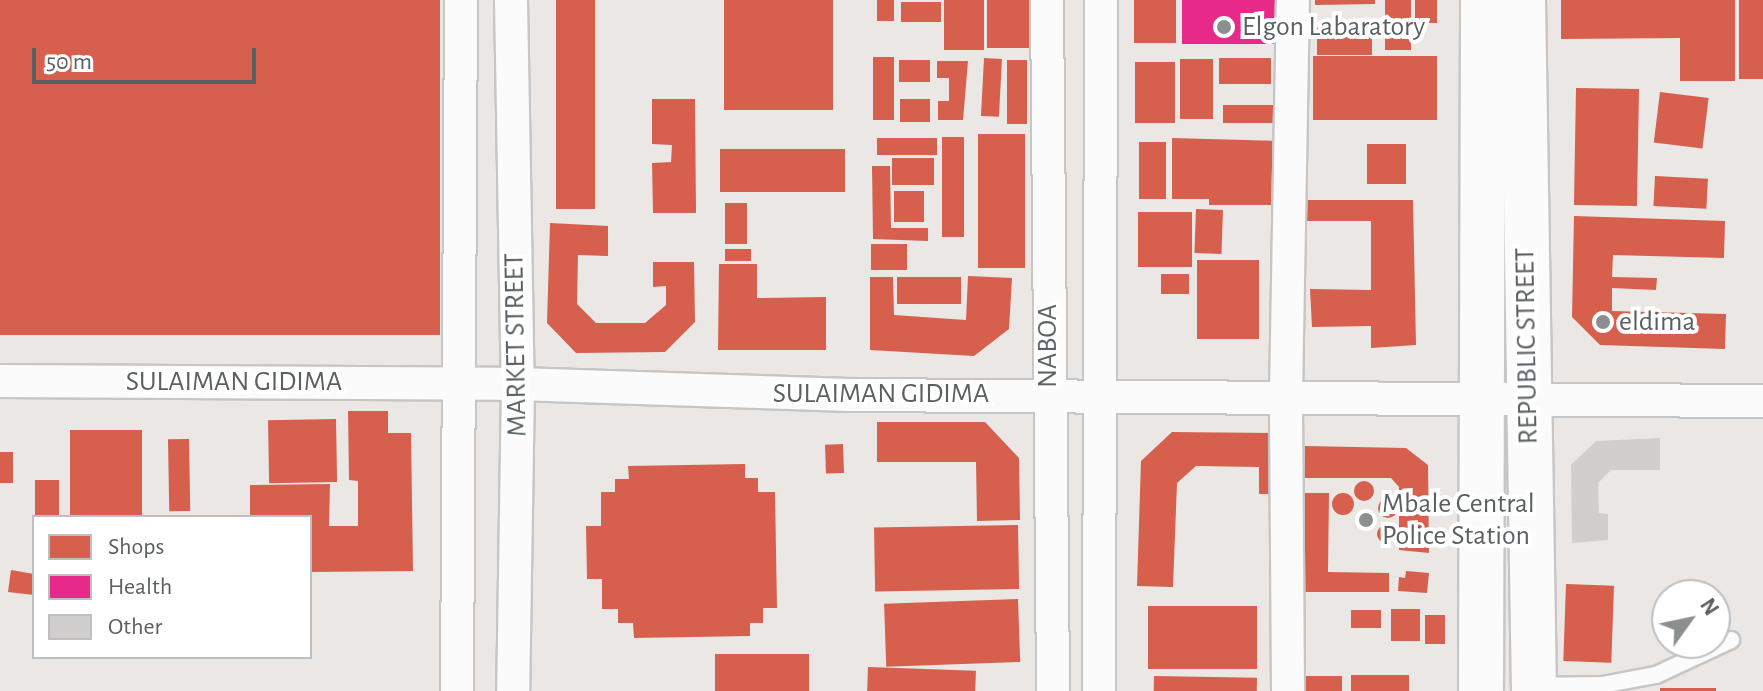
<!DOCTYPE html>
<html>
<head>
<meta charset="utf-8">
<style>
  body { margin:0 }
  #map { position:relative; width:1763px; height:691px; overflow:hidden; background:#eae7e4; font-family:"Alegreya Sans",sans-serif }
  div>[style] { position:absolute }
  .shops>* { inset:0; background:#d6604d; transform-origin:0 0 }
  .round { border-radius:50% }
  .health>* { inset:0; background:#e7298a; transform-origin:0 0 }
  .building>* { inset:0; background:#d1cfcd }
  .roads { filter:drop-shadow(2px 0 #c6c6c6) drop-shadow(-2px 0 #c6c6c6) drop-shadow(0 2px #c6c6c6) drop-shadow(0 -2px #c6c6c6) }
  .service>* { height:16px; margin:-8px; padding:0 8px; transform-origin:8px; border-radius:8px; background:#fcfbfb }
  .minor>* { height:32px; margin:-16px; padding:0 16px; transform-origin:16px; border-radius:16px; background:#fcfbfb }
  .secondary>* { height:44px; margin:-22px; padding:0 22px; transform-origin:22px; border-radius:22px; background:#fcfbfb }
  .dots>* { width:22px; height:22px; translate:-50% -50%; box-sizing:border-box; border:4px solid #fff; border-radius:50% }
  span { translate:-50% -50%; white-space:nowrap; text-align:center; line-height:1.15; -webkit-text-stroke:8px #fff; paint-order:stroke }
  .poi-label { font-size:28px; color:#5a5f61 }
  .left { translate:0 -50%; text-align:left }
  .street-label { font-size:28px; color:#5a5f61 }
  .legend { position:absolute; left:32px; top:515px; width:280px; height:144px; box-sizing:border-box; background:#fff; border:2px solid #bdbfc0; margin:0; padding:10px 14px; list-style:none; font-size:24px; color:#5a5f61 }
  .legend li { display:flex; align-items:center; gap:16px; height:40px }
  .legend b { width:40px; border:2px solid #bdbfc0 }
  .north { position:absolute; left:1651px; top:579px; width:80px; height:80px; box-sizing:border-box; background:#fff; border:2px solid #bdbfc0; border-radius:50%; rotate:57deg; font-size:22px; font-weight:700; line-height:32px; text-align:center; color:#5a5f61 }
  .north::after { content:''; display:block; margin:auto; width:28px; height:36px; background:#8c8f8f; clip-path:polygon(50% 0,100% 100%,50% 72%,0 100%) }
  .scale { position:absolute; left:32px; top:48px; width:224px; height:36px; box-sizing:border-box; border:4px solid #5a5f61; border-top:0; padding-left:10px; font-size:24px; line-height:28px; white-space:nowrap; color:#5a5f61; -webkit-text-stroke:6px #fff; paint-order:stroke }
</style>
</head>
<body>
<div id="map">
  <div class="shops">
    <div style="left:0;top:0;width:440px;height:335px"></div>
    <div style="left:556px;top:0;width:39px;height:209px"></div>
    <div style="left:724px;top:0;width:109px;height:110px"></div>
    <div style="left:877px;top:0;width:17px;height:21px"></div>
    <div style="left:944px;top:0;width:40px;height:50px"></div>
    <div style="left:987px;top:0;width:43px;height:48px"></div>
    <div style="left:1134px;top:0;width:42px;height:43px"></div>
    <div style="clip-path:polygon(1315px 0,1375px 0,1375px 4px,1315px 5px)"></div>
    <div style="left:1385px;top:0;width:26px;height:50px"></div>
    <div style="left:1415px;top:0;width:22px;height:23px"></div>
    <div style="clip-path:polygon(1561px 0,1735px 0,1735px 81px,1680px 81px,1680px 38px,1561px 39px)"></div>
    <div style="left:1739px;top:0;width:24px;height:79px"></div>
    <div style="left:941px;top:2px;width:20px;height:40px;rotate:90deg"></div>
    <div style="left:1372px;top:28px;width:27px;height:55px;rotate:90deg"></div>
    <div style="left:1437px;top:56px;width:64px;height:124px;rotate:90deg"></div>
    <div style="left:873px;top:57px;width:21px;height:63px"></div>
    <div style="left:984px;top:58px;width:18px;height:58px;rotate:3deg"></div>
    <div style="left:1219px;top:58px;width:52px;height:26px"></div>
    <div style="left:1180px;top:59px;width:33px;height:60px"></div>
    <div style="left:899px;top:60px;width:31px;height:22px"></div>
    <div style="left:1007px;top:60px;width:20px;height:64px"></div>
    <div style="clip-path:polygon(937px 61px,968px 61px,963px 120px,938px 120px,938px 101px,949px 101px,949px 78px,937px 78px)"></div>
    <div style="left:1135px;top:62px;width:40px;height:61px"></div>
    <div style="left:1576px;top:88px;width:63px;height:117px;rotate:1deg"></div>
    <div style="left:1660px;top:92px;width:49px;height:51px;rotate:7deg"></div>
    <div style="clip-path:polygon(652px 99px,695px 99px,696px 213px,653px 213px,652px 163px,671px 162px,672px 145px,652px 144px)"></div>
    <div style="left:900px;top:99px;width:30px;height:23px"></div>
    <div style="left:1282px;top:105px;width:18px;height:59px;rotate:90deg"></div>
    <div style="left:978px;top:134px;width:47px;height:134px"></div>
    <div style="left:942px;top:137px;width:22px;height:100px"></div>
    <div style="left:877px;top:138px;width:60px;height:17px"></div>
    <div style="clip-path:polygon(1172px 138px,1284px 141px,1284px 205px,1209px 205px,1209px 199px,1172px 199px)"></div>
    <div style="left:1139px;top:142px;width:27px;height:57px"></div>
    <div style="left:1406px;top:144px;width:40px;height:39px;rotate:90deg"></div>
    <div style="left:720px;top:149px;width:125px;height:43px"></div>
    <div style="left:892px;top:158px;width:42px;height:27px"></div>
    <div style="clip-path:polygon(872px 166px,890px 166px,891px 228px,928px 228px,928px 241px,873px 239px)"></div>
    <div style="left:1655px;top:176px;width:53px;height:30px;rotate:3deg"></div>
    <div style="left:894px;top:191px;width:30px;height:31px"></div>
    <div style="clip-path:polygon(1303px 200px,1413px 200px,1416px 345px,1371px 348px,1371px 326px,1312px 327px,1310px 289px,1371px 290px,1371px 221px,1304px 221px)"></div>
    <div style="left:725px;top:203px;width:22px;height:41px"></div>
    <div style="left:1196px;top:209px;width:27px;height:44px;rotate:2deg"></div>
    <div style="left:1138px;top:212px;width:54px;height:55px"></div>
    <div style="clip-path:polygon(1574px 216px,1725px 221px,1724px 258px,1613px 255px,1612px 277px,1657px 278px,1656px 290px,1612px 288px,1612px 311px,1726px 314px,1725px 349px,1600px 345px,1572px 317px)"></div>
    <div style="clip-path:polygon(550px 223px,608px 226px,608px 256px,578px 255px,577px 304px,596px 323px,645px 323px,666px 305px,666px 286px,653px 287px,653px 262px,694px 262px,695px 322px,665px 352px,576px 353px,547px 323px)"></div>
    <div style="left:871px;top:244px;width:36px;height:26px"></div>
    <div style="left:725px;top:249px;width:26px;height:12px"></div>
    <div style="left:1197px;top:260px;width:62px;height:79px"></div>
    <div style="clip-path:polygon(719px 264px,757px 264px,757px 298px,826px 297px,826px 350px,718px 350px)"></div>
    <div style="left:1161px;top:274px;width:28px;height:20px"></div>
    <div style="clip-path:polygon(968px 276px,1012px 278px,1009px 329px,974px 356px,870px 350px,870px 277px,893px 277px,894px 315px,966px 320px)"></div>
    <div style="left:897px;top:277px;width:64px;height:27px"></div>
    <div style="clip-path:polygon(348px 411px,388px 411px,388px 433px,411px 433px,413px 571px,310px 572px,310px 517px,250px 517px,250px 485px,330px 484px,329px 526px,358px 526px,358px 481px,349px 480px)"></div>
    <div style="left:336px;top:419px;width:63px;height:68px;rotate:89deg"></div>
    <div style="clip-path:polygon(877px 422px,985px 422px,1019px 458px,1020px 520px,977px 521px,976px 462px,877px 462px)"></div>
    <div style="left:70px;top:430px;width:72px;height:87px"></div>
    <div style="clip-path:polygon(1172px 432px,1277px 433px,1277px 494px,1259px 494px,1259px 467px,1196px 466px,1177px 483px,1173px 587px,1137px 586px,1141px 461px)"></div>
    <div style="left:189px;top:439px;width:72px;height:21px;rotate:89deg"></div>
    <div style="left:843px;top:444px;width:29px;height:18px;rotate:88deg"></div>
    <div style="clip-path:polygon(1305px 446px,1406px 448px,1428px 465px,1429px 553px,1399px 550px,1399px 487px,1391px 478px,1304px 478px)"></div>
    <div style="left:0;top:452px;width:13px;height:31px"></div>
    <div style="clip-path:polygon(745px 464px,745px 478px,758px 478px,758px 492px,775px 492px,777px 608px,763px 608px,763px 623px,750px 623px,750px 636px,634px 638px,633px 623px,618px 623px,618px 609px,602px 609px,602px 579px,587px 579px,586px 526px,601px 526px,601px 492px,615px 492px,615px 479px,629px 479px,628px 466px)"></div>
    <div style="left:35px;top:480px;width:24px;height:37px"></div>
    <div class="round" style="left:1354px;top:481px;width:20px;height:20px"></div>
    <div style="clip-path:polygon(1302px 493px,1329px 493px,1328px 572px,1389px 573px,1389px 592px,1301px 592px)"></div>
    <div class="round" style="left:1332px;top:493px;width:22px;height:22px"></div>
    <div class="round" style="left:1378px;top:498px;width:20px;height:20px"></div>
    <div style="left:1018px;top:525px;width:64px;height:144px;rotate:89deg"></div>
    <div class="round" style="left:1377px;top:525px;width:18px;height:18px"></div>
    <div style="clip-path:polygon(11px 570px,34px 574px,34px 595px,8px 592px)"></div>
    <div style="clip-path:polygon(1406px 571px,1429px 573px,1427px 593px,1398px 591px,1399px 577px,1405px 578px)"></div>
    <div style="left:1566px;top:584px;width:48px;height:77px;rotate:2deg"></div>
    <div style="left:1018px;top:599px;width:63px;height:134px;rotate:88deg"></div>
    <div style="left:1148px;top:606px;width:109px;height:63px"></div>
    <div style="left:1391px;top:609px;width:29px;height:32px"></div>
    <div style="left:1351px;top:610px;width:30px;height:18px"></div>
    <div style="left:1425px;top:615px;width:20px;height:29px"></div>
    <div style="left:715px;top:654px;width:94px;height:37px"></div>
    <div style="left:868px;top:667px;width:108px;height:24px;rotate:2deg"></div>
    <div style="left:1409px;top:675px;width:16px;height:58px;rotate:90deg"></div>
    <div style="left:1154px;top:676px;width:103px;height:15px;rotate:1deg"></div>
    <div style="left:1303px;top:676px;width:39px;height:15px"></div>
    <div style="left:1660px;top:688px;width:56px;height:3px"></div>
  </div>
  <div class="health">
    <div style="left:1182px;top:0;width:100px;height:44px"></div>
  </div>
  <div class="building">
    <div style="clip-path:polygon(1660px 438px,1660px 470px,1611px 470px,1598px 483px,1599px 513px,1608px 514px,1608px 540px,1572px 543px,1571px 465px,1596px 441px)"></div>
  </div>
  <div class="roads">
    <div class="service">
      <div style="left:1536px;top:686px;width:66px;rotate:-0.9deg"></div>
      <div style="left:1602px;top:685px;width:55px;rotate:-10.5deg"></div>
      <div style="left:1656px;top:675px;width:83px;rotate:-25deg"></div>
    </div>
    <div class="minor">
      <div style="left:511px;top:0;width:384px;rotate:89deg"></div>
      <div style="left:518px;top:384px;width:307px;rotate:90.9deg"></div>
      <div style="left:1047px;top:0;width:691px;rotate:89.5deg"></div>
      <div style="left:0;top:381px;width:518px;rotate:0.33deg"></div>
      <div style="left:518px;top:384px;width:332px;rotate:1.9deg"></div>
      <div style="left:850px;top:395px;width:913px;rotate:0.38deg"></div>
      <div style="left:457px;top:691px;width:691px;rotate:-89.67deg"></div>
      <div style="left:1099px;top:691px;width:691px;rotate:-89.83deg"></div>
      <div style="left:1288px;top:691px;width:295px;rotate:-90.4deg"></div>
      <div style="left:1286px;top:396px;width:396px;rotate:-89deg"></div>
    </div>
    <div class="secondary">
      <div style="left:1523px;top:0;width:691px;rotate:89.09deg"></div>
      <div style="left:1481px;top:691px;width:691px;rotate:-89.83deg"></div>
    </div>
  </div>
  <div class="dots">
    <div style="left:1224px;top:27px;background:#8c8f8f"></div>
    <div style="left:1603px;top:322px;background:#8c8f8f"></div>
    <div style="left:1366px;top:520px;background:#8c8f8f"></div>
  </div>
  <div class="poi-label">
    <span class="left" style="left:1242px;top:27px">Elgon Labaratory</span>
    <span class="left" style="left:1619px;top:322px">eldima</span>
    <span class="left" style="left:1382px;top:520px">Mbale Central<br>Police Station</span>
  </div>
  <div class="street-label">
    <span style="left:516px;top:345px;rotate:-91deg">MARKET STREET</span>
    <span style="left:1048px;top:346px;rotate:-90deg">NABOA</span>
    <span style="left:1527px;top:346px;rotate:-91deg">REPUBLIC STREET</span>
    <span style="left:234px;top:382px">SULAIMAN GIDIMA</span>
    <span style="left:881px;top:394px">SULAIMAN GIDIMA</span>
  </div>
  <ul class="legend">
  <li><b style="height:22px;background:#d6604d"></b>Shops</li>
  <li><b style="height:22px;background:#e7298a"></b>Health</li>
  <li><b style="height:22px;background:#d1cfcd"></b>Other</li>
  </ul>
  <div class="north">N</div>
  <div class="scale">50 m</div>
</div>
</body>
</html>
